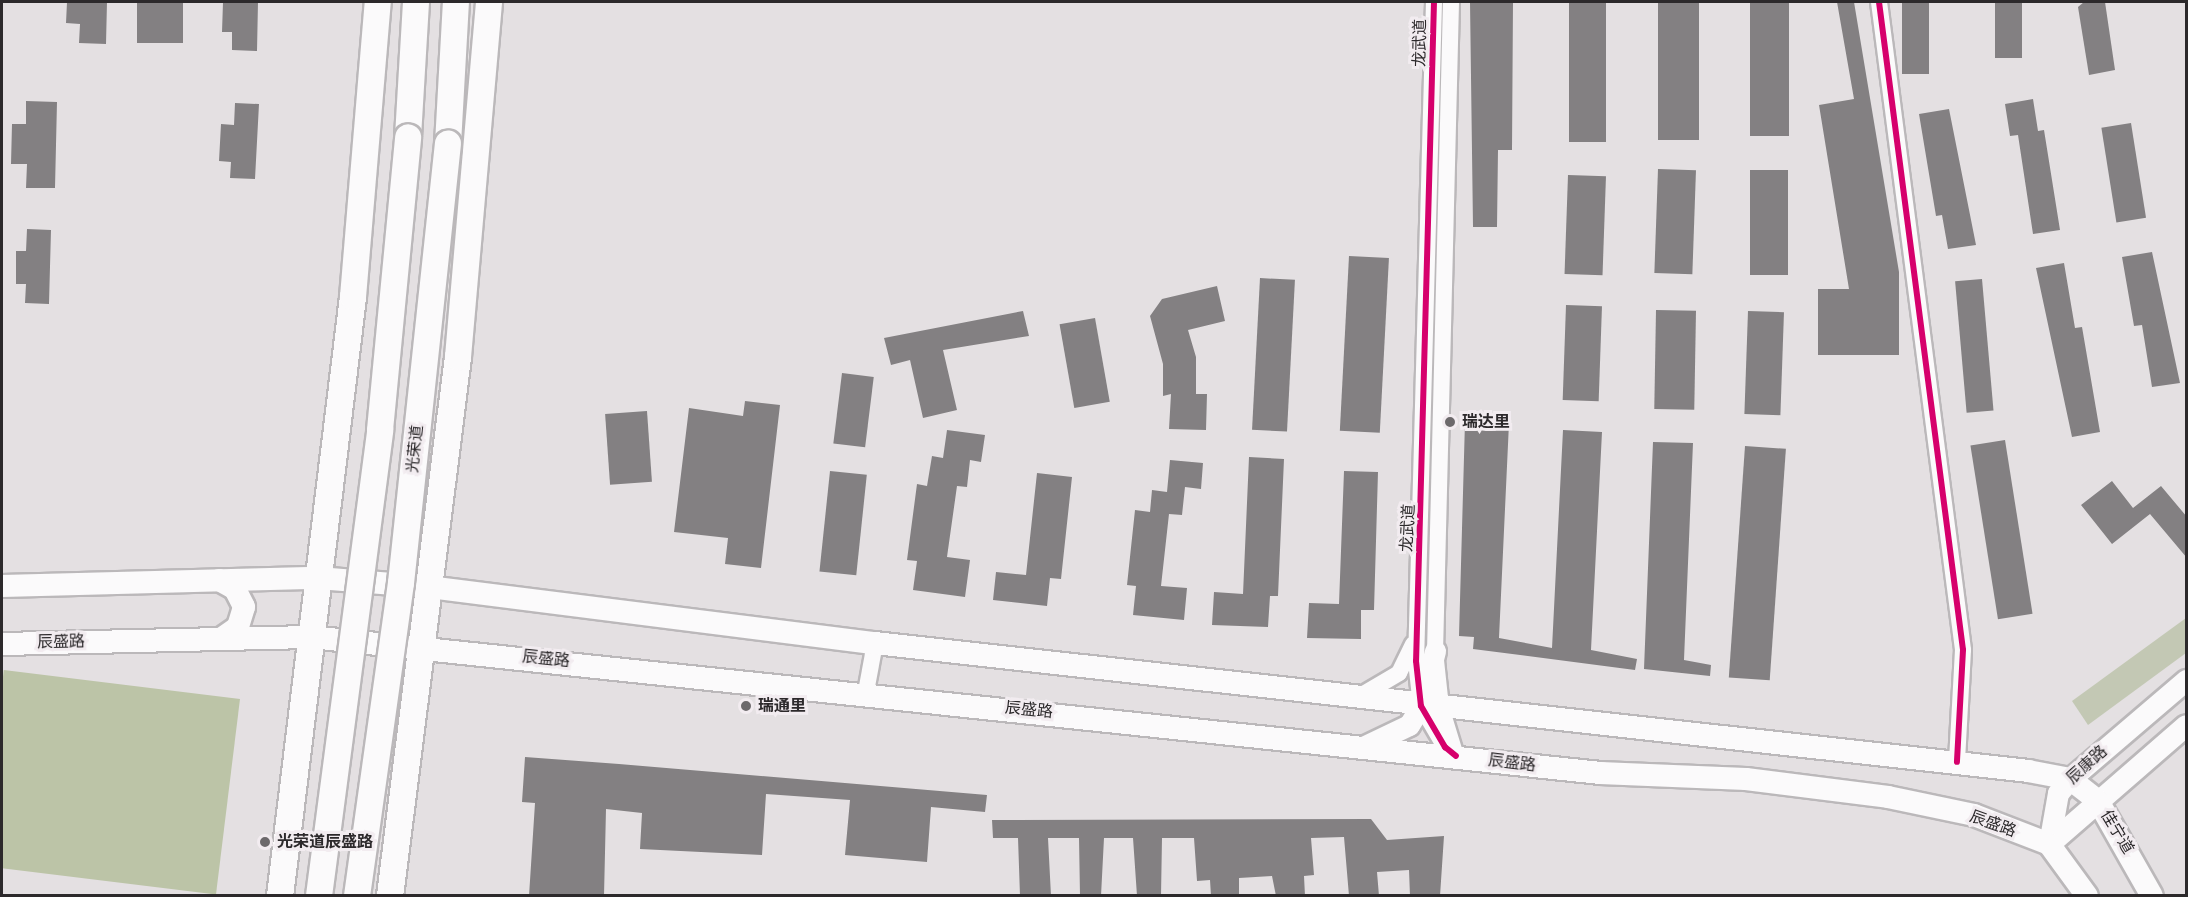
<!DOCTYPE html>
<html>
<head>
<meta charset="utf-8">
<style>
  body { margin:0 }
  #map { position:relative; width:2188px; height:897px; overflow:hidden; background:#e4e0e2; font-family:"Fira Sans","Noto Sans SC",sans-serif }
  div>[style] { position:absolute }
  .green>* { inset:0; background:#c3c8b4 }
  .forest>* { inset:0; background:#bcc4a7; transform-origin:0 0 }
  .building>* { inset:0; background:#838082; transform-origin:0 0 }
  .roads { filter:drop-shadow(2px 0 #bbb8ba) drop-shadow(-2px 0 #bbb8ba) drop-shadow(0 2px #bbb8ba) drop-shadow(0 -2px #bbb8ba) }
  .minor>* { height:16px; margin:-8px; padding:0 8px; transform-origin:8px; border-radius:8px; background:#fbfafb }
  .tertiary>* { height:21px; margin:-10.5px; padding:0 10.5px; transform-origin:10.5px; border-radius:10.5px; background:#fbfafb }
  .secondary>* { height:22px; margin:-11px; padding:0 11px; transform-origin:11px; border-radius:11px; background:#fbfafb }
  .primary>* { height:26px; margin:-13px; padding:0 13px; transform-origin:13px; border-radius:13px; background:#fbfafb }
  .bridges { filter:drop-shadow(2px 0 #bbb8ba) drop-shadow(-2px 0 #bbb8ba) drop-shadow(0 2px #bbb8ba) drop-shadow(0 -2px #bbb8ba) }
  .primary-bridge>* { height:26px; margin:-13px; padding:0 13px; transform-origin:13px; border-radius:13px; background:#fbfafb }
  .cycleway>* { height:6px; margin:-3px; padding:0 3px; transform-origin:3px; border-radius:3px; background:#d6006c }
  .dots>* { width:16px; height:16px; translate:-50% -50%; box-sizing:border-box; border:3px solid #f2ecf0; border-radius:50% }
  span { translate:-50% -50%; white-space:nowrap; text-align:center; line-height:1.15; -webkit-text-stroke:6px #f2ecf0; paint-order:stroke }
  .street-label { font-size:16px; color:#2c292b }
  .poi-label { font-size:16px; color:#2c292b; font-weight:700 }
  .left { translate:0 -50%; text-align:left }
  .frame { position:absolute; inset:0; border:3px solid #2c292b; pointer-events:none }
</style>
</head>
<body>
<div id="map">
  <div class="green">
    <div style="clip-path:polygon(2186px 618px,2186px 653px,2088px 725px,2072px 701px)"></div>
  </div>
  <div class="forest">
    <div style="left:240px;top:699px;width:197px;height:238px;rotate:97deg"></div>
  </div>
  <div class="building">
    <div style="clip-path:polygon(67px 2px,107px 2px,106px 44px,79px 43px,80px 24px,66px 23px)"></div>
    <div style="left:137px;top:2px;width:46px;height:41px"></div>
    <div style="clip-path:polygon(223px 2px,258px 2px,257px 51px,232px 50px,232px 32px,222px 32px)"></div>
    <div style="clip-path:polygon(1470px 2px,1513px 2px,1512px 150px,1498px 150px,1497px 227px,1473px 227px)"></div>
    <div style="left:1569px;top:2px;width:37px;height:140px"></div>
    <div style="left:1658px;top:2px;width:41px;height:138px"></div>
    <div style="left:1750px;top:2px;width:39px;height:134px"></div>
    <div style="clip-path:polygon(1837px 2px,1854px 2px,1899px 272px,1899px 355px,1818px 355px,1818px 289px,1849px 289px,1819px 105px,1854px 99px)"></div>
    <div style="left:1902px;top:2px;width:27px;height:72px"></div>
    <div style="left:1995px;top:2px;width:27px;height:56px"></div>
    <div style="clip-path:polygon(2084px 2px,2105px 2px,2115px 70px,2089px 75px,2078px 7px)"></div>
    <div style="clip-path:polygon(2033px 99px,2038px 131px,2044px 130px,2060px 230px,2033px 234px,2018px 135px,2010px 136px,2005px 104px)"></div>
    <div style="clip-path:polygon(26px 101px,57px 102px,55px 188px,26px 188px,27px 164px,11px 164px,12px 124px,26px 124px)"></div>
    <div style="clip-path:polygon(235px 103px,259px 104px,255px 179px,230px 178px,231px 162px,219px 161px,221px 124px,234px 125px)"></div>
    <div style="clip-path:polygon(1949px 109px,1976px 245px,1948px 249px,1942px 215px,1936px 216px,1919px 114px)"></div>
    <div style="left:2131px;top:123px;width:96px;height:30px;rotate:81deg"></div>
    <div style="left:1658px;top:169px;width:38px;height:104px;rotate:2deg"></div>
    <div style="left:1750px;top:170px;width:38px;height:105px"></div>
    <div style="left:1568px;top:175px;width:38px;height:99px;rotate:2deg"></div>
    <div style="clip-path:polygon(27px 229px,51px 230px,49px 304px,25px 303px,26px 284px,16px 284px,16px 251px,26px 251px)"></div>
    <div style="clip-path:polygon(2152px 252px,2180px 383px,2152px 387px,2142px 325px,2134px 326px,2122px 257px)"></div>
    <div style="left:1349px;top:256px;width:40px;height:175px;rotate:3deg"></div>
    <div style="clip-path:polygon(2064px 263px,2075px 328px,2082px 327px,2100px 432px,2072px 437px,2036px 268px)"></div>
    <div style="left:1260px;top:278px;width:35px;height:152px;rotate:3deg"></div>
    <div style="left:1982px;top:279px;width:132px;height:27px;rotate:85deg"></div>
    <div style="clip-path:polygon(1217px 286px,1225px 321px,1188px 330px,1196px 357px,1196px 394px,1207px 394px,1206px 430px,1169px 429px,1171px 394px,1163px 396px,1163px 364px,1150px 316px,1162px 299px)"></div>
    <div style="left:1566px;top:305px;width:36px;height:95px;rotate:2deg"></div>
    <div style="left:1656px;top:310px;width:40px;height:99px;rotate:1deg"></div>
    <div style="clip-path:polygon(1023px 311px,1029px 336px,943px 350px,957px 410px,923px 418px,910px 360px,891px 365px,884px 338px)"></div>
    <div style="left:1748px;top:311px;width:36px;height:103px;rotate:2deg"></div>
    <div style="left:1095px;top:318px;width:85px;height:36px;rotate:80deg"></div>
    <div style="left:842px;top:373px;width:32px;height:71px;rotate:7deg"></div>
    <div style="clip-path:polygon(745px 401px,780px 405px,761px 568px,725px 564px,728px 538px,674px 532px,689px 408px,743px 416px)"></div>
    <div style="left:647px;top:411px;width:71px;height:42px;rotate:86deg"></div>
    <div style="clip-path:polygon(1465px 421px,1509px 423px,1499px 638px,1552px 648px,1563px 430px,1602px 432px,1591px 650px,1637px 659px,1635px 670px,1473px 649px,1474px 637px,1459px 636px)"></div>
    <div style="clip-path:polygon(947px 430px,985px 435px,981px 462px,970px 460px,967px 487px,957px 486px,947px 557px,970px 560px,965px 597px,913px 590px,917px 561px,907px 560px,917px 484px,927px 486px,932px 456px,943px 458px)"></div>
    <div style="left:2005px;top:440px;width:176px;height:35px;rotate:81deg"></div>
    <div style="clip-path:polygon(1653px 442px,1693px 443px,1684px 660px,1711px 665px,1710px 676px,1644px 669px)"></div>
    <div style="left:1745px;top:446px;width:41px;height:232px;rotate:4deg"></div>
    <div style="clip-path:polygon(1249px 457px,1284px 459px,1278px 596px,1270px 596px,1268px 627px,1212px 625px,1214px 592px,1243px 594px)"></div>
    <div style="clip-path:polygon(1170px 460px,1203px 463px,1201px 489px,1185px 487px,1182px 515px,1169px 514px,1161px 586px,1187px 588px,1184px 620px,1133px 615px,1136px 586px,1127px 585px,1135px 510px,1150px 512px,1152px 490px,1167px 492px)"></div>
    <div style="left:830px;top:471px;width:37px;height:101px;rotate:6deg"></div>
    <div style="clip-path:polygon(1344px 471px,1378px 472px,1374px 610px,1361px 610px,1361px 639px,1307px 638px,1309px 603px,1339px 604px)"></div>
    <div style="clip-path:polygon(1037px 473px,1072px 477px,1061px 579px,1050px 578px,1047px 606px,993px 600px,996px 572px,1026px 575px)"></div>
    <div style="clip-path:polygon(2112px 481px,2133px 508px,2161px 486px,2187px 517px,2187px 558px,2150px 514px,2112px 544px,2081px 505px)"></div>
    <div style="clip-path:polygon(525px 757px,619px 764px,987px 795px,985px 812px,931px 807px,927px 862px,845px 855px,850px 800px,766px 794px,762px 855px,640px 849px,642px 813px,606px 809px,604px 896px,529px 896px,535px 803px,522px 802px)"></div>
    <div style="clip-path:polygon(1371px 819px,1387px 840px,1444px 836px,1440px 896px,1410px 896px,1409px 870px,1377px 872px,1379px 896px,1349px 896px,1344px 837px,1311px 838px,1314px 875px,1304px 876px,1305px 896px,1276px 896px,1272px 876px,1239px 878px,1239px 896px,1211px 896px,1210px 880px,1197px 881px,1194px 838px,1162px 838px,1161px 896px,1137px 896px,1133px 838px,1104px 838px,1101px 896px,1080px 896px,1079px 838px,1048px 838px,1051px 896px,1020px 896px,1018px 838px,993px 838px,992px 820px)"></div>
  </div>
  <div class="roads">
    <div class="minor">
      <div style="left:1434px;top:2px;width:659px;rotate:91.56deg"></div>
      <div style="left:1416px;top:661px;width:45px;rotate:83.7deg"></div>
      <div style="left:1421px;top:706px;width:48px;rotate:59.7deg"></div>
      <div style="left:1445px;top:747px;width:14px;rotate:39deg"></div>
      <div style="left:1451px;top:2px;width:649px;rotate:91.41deg"></div>
      <div style="left:1435px;top:651px;width:56px;rotate:83.9deg"></div>
      <div style="left:1441px;top:707px;width:48px;rotate:73.1deg"></div>
      <div style="left:1879px;top:2px;width:653px;rotate:82.61deg"></div>
      <div style="left:1963px;top:650px;width:112px;rotate:93.1deg"></div>
      <div style="left:866px;top:692px;width:50px;rotate:-79.6deg"></div>
      <div style="left:1362px;top:695px;width:43px;rotate:-30.7deg"></div>
      <div style="left:1399px;top:673px;width:32px;rotate:-64deg"></div>
    </div>
    <div class="tertiary">
      <div style="left:1363px;top:747px;width:51px;rotate:-25.6deg"></div>
      <div style="left:1409px;top:725px;width:22px;rotate:-58deg"></div>
      <div style="left:1421px;top:706px;width:57px;rotate:-75.7deg"></div>
      <div style="left:2049px;top:844px;width:52px;rotate:-80deg"></div>
      <div style="left:2058px;top:793px;width:18px;rotate:-49deg"></div>
      <div style="left:2070px;top:779px;width:153px;rotate:-40.5deg"></div>
      <div style="left:2049px;top:844px;width:181px;rotate:-41deg"></div>
    </div>
    <div class="secondary">
      <div style="left:219px;top:580px;width:18px;rotate:29deg"></div>
      <div style="left:235px;top:589px;width:20px;rotate:63deg"></div>
      <div style="left:244px;top:607px;width:21px;rotate:107deg"></div>
      <div style="left:238px;top:627px;width:21px;rotate:145deg"></div>
      <div style="left:2px;top:586px;width:316px;rotate:-1.5deg"></div>
      <div style="left:318px;top:578px;width:111px;rotate:4.6deg"></div>
      <div style="left:429px;top:587px;width:450px;rotate:7.2deg"></div>
      <div style="left:875px;top:643px;width:1160px;rotate:6.33deg"></div>
      <div style="left:2028px;top:771px;width:43px;rotate:10.8deg"></div>
      <div style="left:2070px;top:779px;width:36px;rotate:38deg"></div>
      <div style="left:2098px;top:801px;width:109px;rotate:60.4deg"></div>
      <div style="left:2px;top:644px;width:309px;rotate:-1.3deg"></div>
      <div style="left:311px;top:637px;width:1296px;rotate:6.02deg"></div>
      <div style="left:1600px;top:773px;width:146px;rotate:2.4deg"></div>
      <div style="left:1746px;top:779px;width:143px;rotate:7.2deg"></div>
      <div style="left:1888px;top:797px;width:88px;rotate:11.8deg"></div>
      <div style="left:1974px;top:815px;width:80px;rotate:21.1deg"></div>
      <div style="left:2049px;top:844px;width:64px;rotate:53.8deg"></div>
    </div>
    <div class="primary">
      <div style="left:408px;top:137px;width:135px;rotate:-86.6deg"></div>
      <div style="left:448px;top:144px;width:142px;rotate:-86.8deg"></div>
      <div style="left:280px;top:896px;width:603px;rotate:-83.05deg"></div>
      <div style="left:353px;top:297px;width:296px;rotate:-85.2deg"></div>
      <div style="left:390px;top:896px;width:543px;rotate:-82.81deg"></div>
      <div style="left:458px;top:357px;width:356px;rotate:-85deg"></div>
    </div>
  </div>
  <div class="bridges">
    <div class="primary-bridge">
      <div style="left:319px;top:896px;width:470px;rotate:-82.5deg"></div>
      <div style="left:380px;top:430px;width:294px;rotate:-84.5deg"></div>
      <div style="left:357px;top:896px;width:316px;rotate:-82deg"></div>
      <div style="left:401px;top:583px;width:442px;rotate:-83.9deg"></div>
    </div>
  </div>
  <div class="cycleway">
    <div style="left:1434px;top:2px;width:659px;rotate:91.56deg"></div>
    <div style="left:1416px;top:661px;width:45px;rotate:83.7deg"></div>
    <div style="left:1421px;top:706px;width:48px;rotate:59.7deg"></div>
    <div style="left:1445px;top:747px;width:14px;rotate:39deg"></div>
    <div style="left:1879px;top:2px;width:653px;rotate:82.61deg"></div>
    <div style="left:1963px;top:650px;width:112px;rotate:93.1deg"></div>
  </div>
  <div class="dots">
    <div style="left:1450px;top:422px;background:#6c696b"></div>
    <div style="left:746px;top:706px;background:#6c696b"></div>
    <div style="left:265px;top:842px;background:#6c696b"></div>
  </div>
  <div class="street-label">
    <span style="left:1420px;top:43px;rotate:-89deg">龙武道</span>
    <span style="left:415px;top:449px;rotate:-84deg">光荣道</span>
    <span style="left:1408px;top:528px;rotate:-87deg">龙武道</span>
    <span style="left:61px;top:642px;rotate:-1deg">辰盛路</span>
    <span style="left:546px;top:659px;rotate:6deg">辰盛路</span>
    <span style="left:1029px;top:710px;rotate:6deg">辰盛路</span>
    <span style="left:1512px;top:763px;rotate:7deg">辰盛路</span>
    <span style="left:2087px;top:765px;rotate:-42deg">辰康路</span>
    <span style="left:1993px;top:824px;rotate:20deg">辰盛路</span>
    <span style="left:2117px;top:832px;rotate:59deg">佳宁道</span>
  </div>
  <div class="poi-label">
    <span class="left" style="left:1462px;top:422px">瑞达里</span>
    <span class="left" style="left:758px;top:706px">瑞通里</span>
    <span class="left" style="left:277px;top:842px">光荣道辰盛路</span>
  </div>
  <div class="frame"></div>
</div>
</body>
</html>
